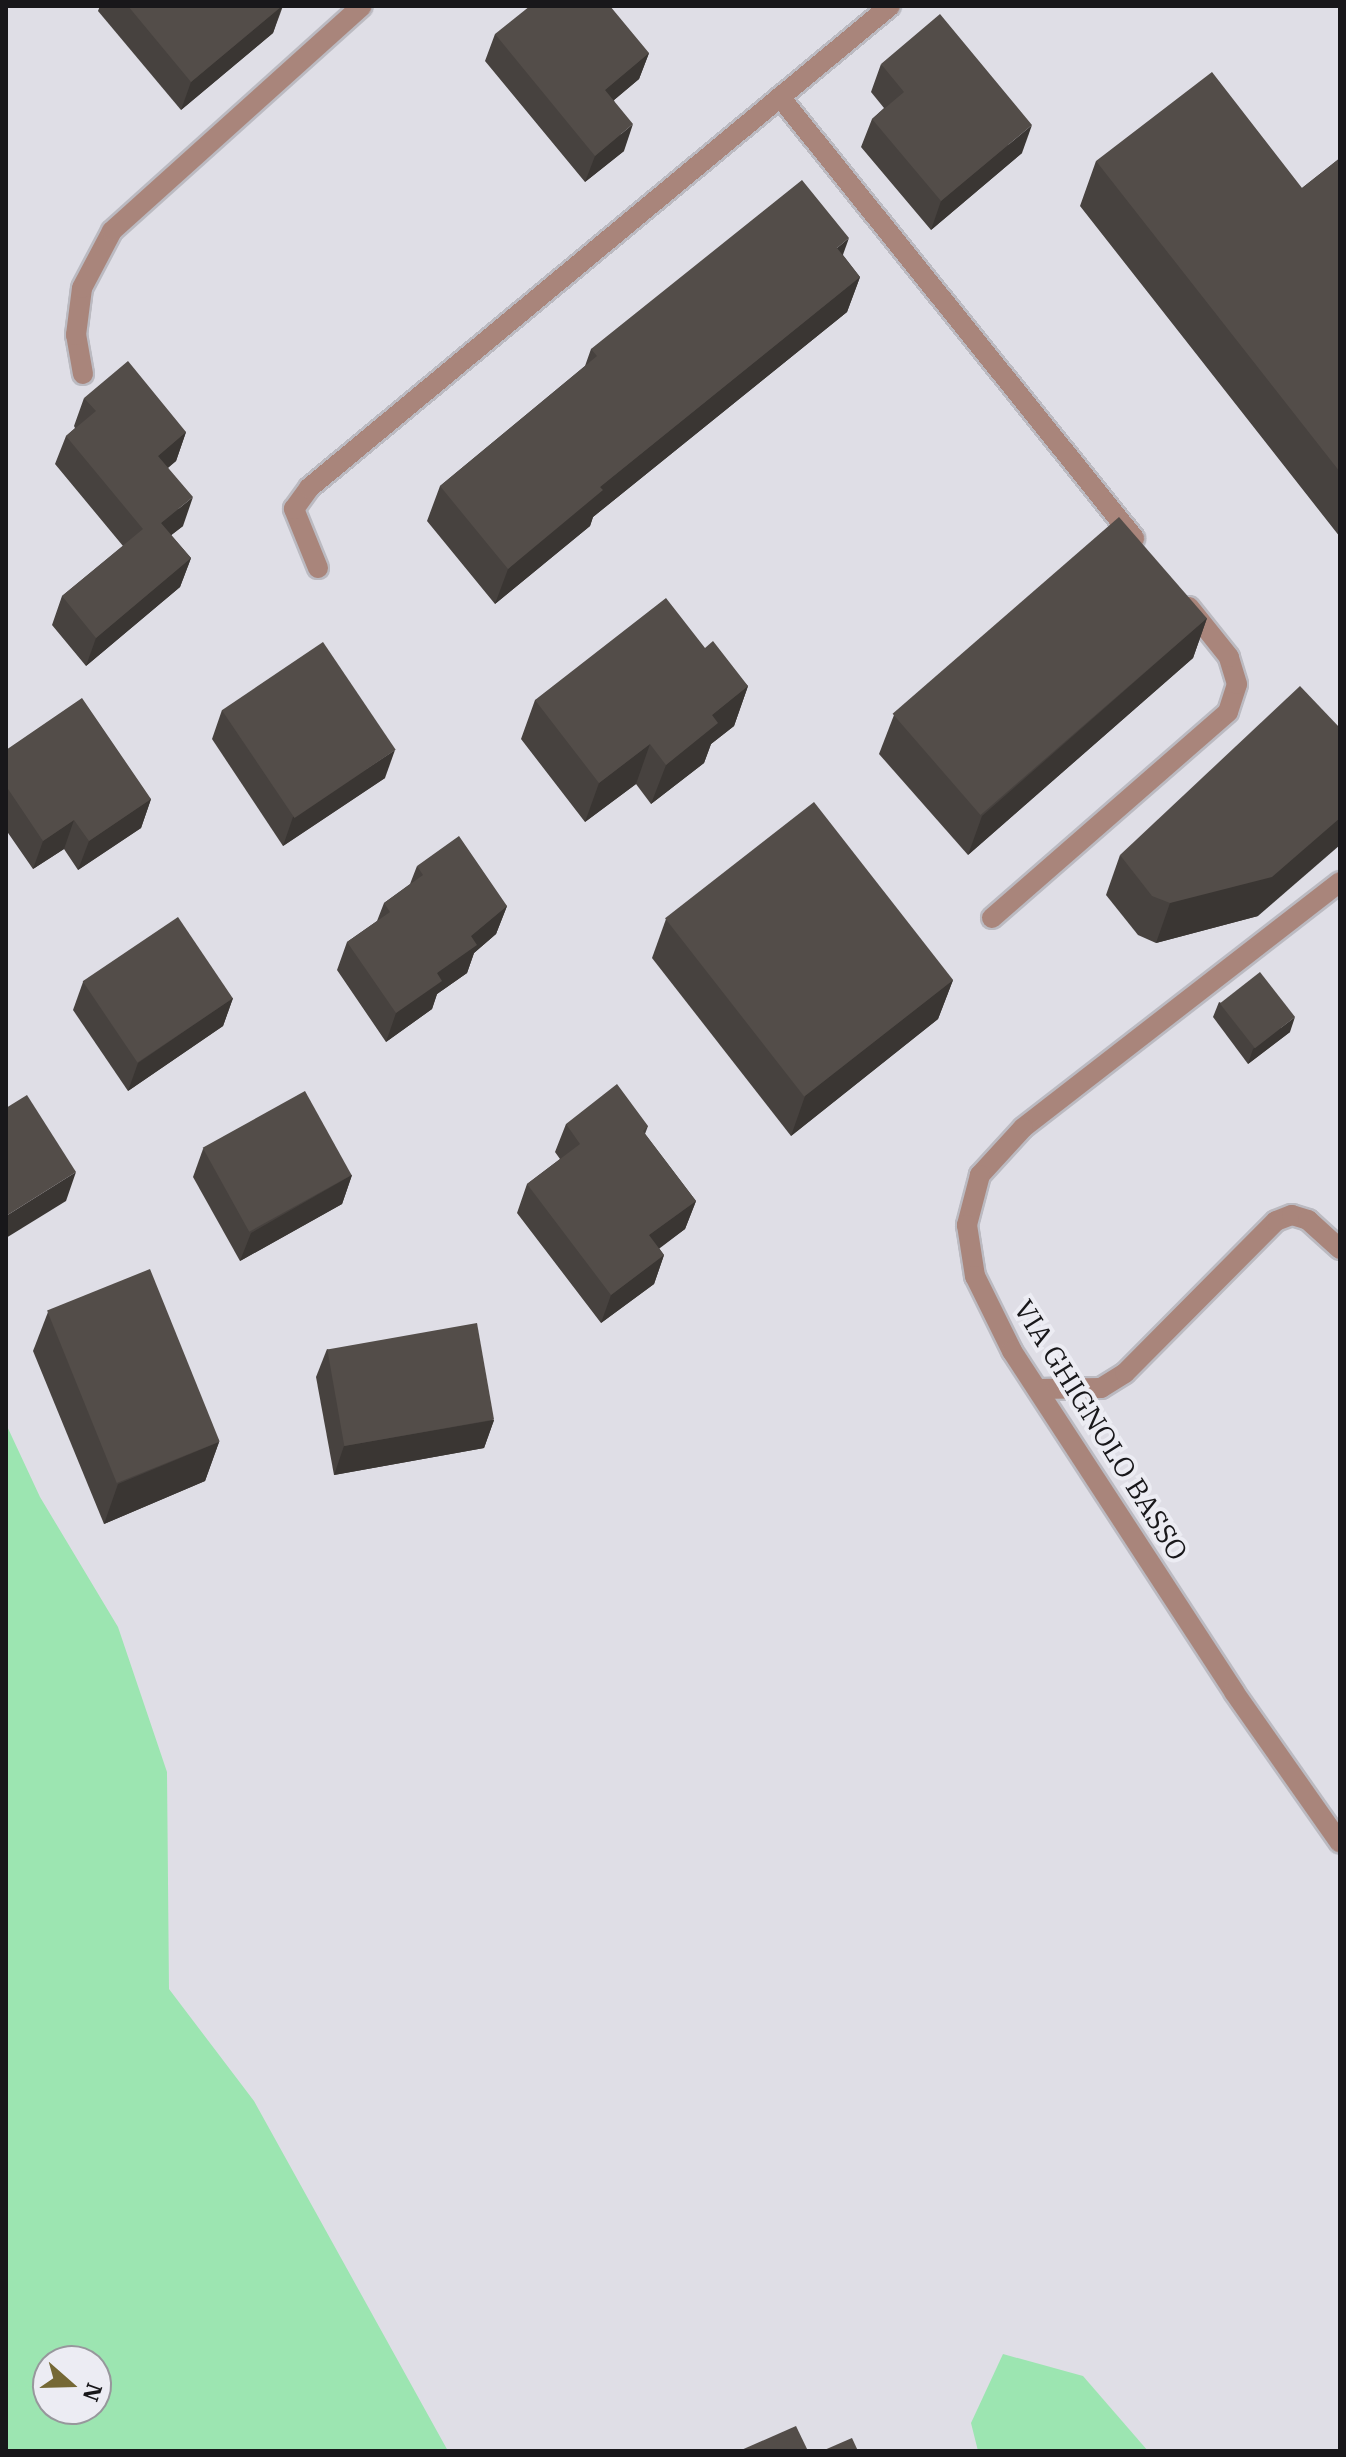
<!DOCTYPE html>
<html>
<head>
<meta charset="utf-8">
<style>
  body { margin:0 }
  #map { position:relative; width:1346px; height:2457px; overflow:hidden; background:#dfdee6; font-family:"IBM Plex Serif",serif }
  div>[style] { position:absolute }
  .green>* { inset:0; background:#9ce5b1 }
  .roads { filter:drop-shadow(2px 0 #bbbac1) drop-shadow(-2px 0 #bbbac1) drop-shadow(0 2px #bbbac1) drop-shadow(0 -2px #bbbac1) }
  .service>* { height:20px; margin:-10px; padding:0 10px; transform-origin:10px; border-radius:10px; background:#a9857b }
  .minor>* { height:20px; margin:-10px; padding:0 10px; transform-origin:10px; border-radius:10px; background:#a9857b }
  .wall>* { inset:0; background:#47423f }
  .shaded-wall>* { inset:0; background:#3a3633 }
  .building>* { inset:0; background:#534d49; transform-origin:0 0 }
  span { translate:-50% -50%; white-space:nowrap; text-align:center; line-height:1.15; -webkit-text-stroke:8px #ececf3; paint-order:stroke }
  .street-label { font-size:28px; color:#18171a }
  .frame { position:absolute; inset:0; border:8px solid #18171a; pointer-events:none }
  .north { position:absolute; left:32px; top:2345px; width:80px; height:80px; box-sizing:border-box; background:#ececf3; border:2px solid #97979c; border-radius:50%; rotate:110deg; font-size:22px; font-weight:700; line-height:32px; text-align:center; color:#18171a }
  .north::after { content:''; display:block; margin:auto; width:28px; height:36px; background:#756835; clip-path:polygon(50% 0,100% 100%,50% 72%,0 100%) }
</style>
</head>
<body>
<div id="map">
  <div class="green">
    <div style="clip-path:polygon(evenodd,6px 1424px,40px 1497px,118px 1627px,167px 1772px,169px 1989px,254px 2101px,448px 2451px,6px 2451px,6px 1424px,48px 2361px,96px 2361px,96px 2409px,48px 2409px,48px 2361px)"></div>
    <div style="clip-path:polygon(1003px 2354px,1083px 2376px,1148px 2451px,978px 2451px,971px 2423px)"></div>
  </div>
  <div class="roads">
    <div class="service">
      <div style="left:1039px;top:1389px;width:62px;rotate:-0.9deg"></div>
      <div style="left:1101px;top:1388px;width:28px;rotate:-32deg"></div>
      <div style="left:1125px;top:1373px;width:214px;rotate:-45.2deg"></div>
      <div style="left:1276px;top:1221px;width:17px;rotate:-21deg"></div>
      <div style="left:1292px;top:1215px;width:17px;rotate:17deg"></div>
      <div style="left:1308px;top:1220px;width:43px;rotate:42.2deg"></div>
    </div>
    <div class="minor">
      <div style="left:780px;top:97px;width:566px;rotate:51.25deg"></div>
      <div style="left:83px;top:374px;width:40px;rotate:-100deg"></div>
      <div style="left:76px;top:335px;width:47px;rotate:-82.7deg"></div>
      <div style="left:82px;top:288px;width:64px;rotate:-62.2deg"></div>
      <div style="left:112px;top:231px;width:336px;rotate:-42deg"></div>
      <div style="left:318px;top:568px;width:64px;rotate:-112.1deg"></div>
      <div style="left:294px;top:509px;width:26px;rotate:-54deg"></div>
      <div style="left:309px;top:488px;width:755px;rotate:-39.68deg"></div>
      <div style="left:1340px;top:882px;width:401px;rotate:142.2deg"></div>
      <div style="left:1023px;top:1128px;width:64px;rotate:132.5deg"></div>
      <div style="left:980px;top:1175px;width:52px;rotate:104.6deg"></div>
      <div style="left:967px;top:1225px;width:52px;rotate:81.1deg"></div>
      <div style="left:975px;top:1276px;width:84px;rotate:63.7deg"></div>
      <div style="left:1012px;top:1351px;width:407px;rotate:56.9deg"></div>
      <div style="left:1234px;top:1692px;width:184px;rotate:54.9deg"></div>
      <div style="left:992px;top:918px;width:313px;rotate:-41.1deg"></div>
      <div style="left:1228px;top:712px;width:29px;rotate:-72deg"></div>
      <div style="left:1237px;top:684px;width:28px;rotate:-107deg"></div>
      <div style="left:1229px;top:657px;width:64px;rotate:-128.7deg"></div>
    </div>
  </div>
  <div class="wall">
    <div style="clip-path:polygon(100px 6px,283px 6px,273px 33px,181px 110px,98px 11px)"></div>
    <div style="clip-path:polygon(495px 34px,649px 53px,639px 79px,614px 100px,624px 151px,585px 182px,485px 61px)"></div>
    <div style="clip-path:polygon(881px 64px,1022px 153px,931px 230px,861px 147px,872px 119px,884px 108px,871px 92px)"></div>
    <div style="clip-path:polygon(1340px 158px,1340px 537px,1080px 206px,1096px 161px,1302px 188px)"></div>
    <div style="clip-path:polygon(843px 255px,860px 277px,847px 312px,593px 517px,590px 526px,495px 604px,427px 521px,440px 486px,585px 366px,591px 349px)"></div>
    <div style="clip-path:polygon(84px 398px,186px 432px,176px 461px,168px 468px,183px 526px,171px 535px,191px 558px,180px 587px,86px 666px,52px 625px,62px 596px,123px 546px,55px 464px,66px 436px,75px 428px,74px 426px)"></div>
    <div style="clip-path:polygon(1207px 618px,1193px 658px,968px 855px,879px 754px,894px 715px)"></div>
    <div style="clip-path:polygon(705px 648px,748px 686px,734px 726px,711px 744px,704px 763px,651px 804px,636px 784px,585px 822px,521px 739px,535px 700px)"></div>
    <div style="clip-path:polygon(222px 710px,385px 778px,283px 846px,212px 739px)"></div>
    <div style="clip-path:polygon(6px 750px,151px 799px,141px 828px,78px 870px,64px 849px,33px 869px,6px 830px)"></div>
    <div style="clip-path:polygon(1120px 855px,1258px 916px,1156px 943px,1138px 935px,1106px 895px)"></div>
    <div style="clip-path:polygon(417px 866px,507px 906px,496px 934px,474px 953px,467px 973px,437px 994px,432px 1009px,386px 1042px,337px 970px,347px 942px,377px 921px,384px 903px,410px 884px)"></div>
    <div style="clip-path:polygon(666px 919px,953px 980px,938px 1019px,791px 1136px,652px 958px)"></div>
    <div style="clip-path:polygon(83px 982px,233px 998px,223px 1026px,128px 1091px,73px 1010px)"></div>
    <div style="clip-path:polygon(1219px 1002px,1290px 1032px,1248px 1064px,1213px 1017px)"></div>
    <div style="clip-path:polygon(566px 1124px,648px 1126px,645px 1134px,696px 1201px,685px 1229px,659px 1248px,664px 1255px,654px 1284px,601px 1323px,517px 1213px,527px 1184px,560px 1159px,555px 1152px)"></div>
    <div style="clip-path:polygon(203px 1149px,352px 1175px,342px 1204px,240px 1261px,193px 1177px)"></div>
    <div style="clip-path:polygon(48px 1312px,219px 1442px,205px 1481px,104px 1524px,33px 1351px)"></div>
    <div style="clip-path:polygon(327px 1349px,494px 1420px,484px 1448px,334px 1475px,316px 1377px)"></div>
  </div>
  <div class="shaded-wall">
    <div style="clip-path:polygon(282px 6px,273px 33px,181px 110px,191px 82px)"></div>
    <div style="clip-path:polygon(649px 53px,639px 79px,595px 116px,605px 90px)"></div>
    <div style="clip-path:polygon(633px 124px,624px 151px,585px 182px,595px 156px)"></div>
    <div style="clip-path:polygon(1032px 125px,1022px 153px,931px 230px,941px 201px)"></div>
    <div style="clip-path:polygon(849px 238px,836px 274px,837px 248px)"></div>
    <div style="clip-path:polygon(860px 277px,847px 312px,593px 517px,590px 526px,495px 604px,508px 569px,600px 487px)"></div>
    <div style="clip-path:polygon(186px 432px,176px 461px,147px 484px,158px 456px)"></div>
    <div style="clip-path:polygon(193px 497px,183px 526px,151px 551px,161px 523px)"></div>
    <div style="clip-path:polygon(191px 558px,180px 587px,86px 666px,96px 638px)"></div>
    <div style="clip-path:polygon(1207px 618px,1193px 658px,968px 855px,982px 816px)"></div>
    <div style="clip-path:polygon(748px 686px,734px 726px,711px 744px,704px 763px,651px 804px,666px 765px,712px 715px)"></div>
    <div style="clip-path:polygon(650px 744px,636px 784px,585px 822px,599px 783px)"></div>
    <div style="clip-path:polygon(395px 750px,385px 778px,283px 846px,293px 817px)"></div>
    <div style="clip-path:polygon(151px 799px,141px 828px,78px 870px,89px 841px)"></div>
    <div style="clip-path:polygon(1340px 818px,1340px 845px,1258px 916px,1156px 943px,1170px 903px)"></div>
    <div style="clip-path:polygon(74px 820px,64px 849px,33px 869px,43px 841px)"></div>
    <div style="clip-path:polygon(507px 906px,496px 934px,474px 953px,467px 973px,437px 994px,432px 1009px,386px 1042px,396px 1013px,437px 973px,471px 936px)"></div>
    <div style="clip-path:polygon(953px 980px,938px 1019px,791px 1136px,805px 1096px)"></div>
    <div style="clip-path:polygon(233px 998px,223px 1026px,128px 1091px,138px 1063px)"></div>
    <div style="clip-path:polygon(1295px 1017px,1290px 1032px,1248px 1064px,1253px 1049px)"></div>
    <div style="clip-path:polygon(76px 1172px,66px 1201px,6px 1238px,6px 1216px)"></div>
    <div style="clip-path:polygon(352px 1175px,342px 1204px,240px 1261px,251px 1233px)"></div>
    <div style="clip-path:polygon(696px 1201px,685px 1229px,639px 1264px,649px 1235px)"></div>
    <div style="clip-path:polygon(664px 1255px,654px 1284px,601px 1323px,611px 1295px)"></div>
    <div style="clip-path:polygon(494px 1420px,484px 1448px,334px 1475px,344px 1446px)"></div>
    <div style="clip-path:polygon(219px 1442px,205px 1481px,104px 1524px,118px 1484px)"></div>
  </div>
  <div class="building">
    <div style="clip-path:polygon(128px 6px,282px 6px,191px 82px)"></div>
    <div style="clip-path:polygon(530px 6px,610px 6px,649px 53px,605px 90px,633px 124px,595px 156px,495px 34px)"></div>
    <div style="clip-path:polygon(940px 14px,1032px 125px,941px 201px,872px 119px,904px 92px,881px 64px)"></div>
    <div style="clip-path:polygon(1212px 72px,1302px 188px,1340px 158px,1340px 472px,1096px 161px)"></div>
    <div style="clip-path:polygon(802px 180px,849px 238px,837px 248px,860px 277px,600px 487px,603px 490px,508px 569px,440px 486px,597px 356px,591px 349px)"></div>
    <div style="clip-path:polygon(128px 361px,186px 432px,158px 456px,193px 497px,161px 523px,191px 558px,96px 638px,62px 596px,143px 529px,66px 436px,96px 411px,84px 398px)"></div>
    <div style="left:1119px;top:517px;width:134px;height:300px;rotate:49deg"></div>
    <div style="clip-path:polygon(666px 598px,705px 648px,713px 641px,748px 686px,712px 715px,718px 723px,666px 765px,650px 744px,599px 783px,535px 700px)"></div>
    <div style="left:323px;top:642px;width:130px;height:122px;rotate:56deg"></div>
    <div style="clip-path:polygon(1300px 686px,1340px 728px,1340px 818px,1272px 877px,1170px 903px,1152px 896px,1120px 855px)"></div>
    <div style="clip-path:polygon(82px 698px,151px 799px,89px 841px,74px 820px,43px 841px,6px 786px,6px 750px)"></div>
    <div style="left:814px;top:802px;width:226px;height:189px;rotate:52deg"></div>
    <div style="clip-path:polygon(459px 836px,507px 906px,471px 936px,477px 945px,437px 973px,442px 981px,396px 1013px,347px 942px,390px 912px,384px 903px,423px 875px,417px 866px)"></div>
    <div style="left:178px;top:917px;width:98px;height:115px;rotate:56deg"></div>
    <div style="left:1260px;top:972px;width:57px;height:51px;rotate:52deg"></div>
    <div style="clip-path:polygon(617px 1084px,648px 1126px,643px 1131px,696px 1201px,649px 1235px,664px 1255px,611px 1295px,527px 1184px,580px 1144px,566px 1124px)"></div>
    <div style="left:305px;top:1091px;width:96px;height:117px;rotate:61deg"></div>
    <div style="clip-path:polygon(27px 1095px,76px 1172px,6px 1216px,6px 1108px)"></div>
    <div style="left:150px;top:1269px;width:186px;height:111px;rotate:68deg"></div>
    <div style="left:477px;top:1323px;width:98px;height:152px;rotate:80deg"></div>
    <div style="clip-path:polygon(796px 2426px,808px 2451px,739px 2451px)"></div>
    <div style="clip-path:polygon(852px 2438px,858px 2451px,822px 2451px)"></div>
  </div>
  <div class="street-label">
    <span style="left:1101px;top:1430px;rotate:58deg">VIA GHIGNOLO BASSO</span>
  </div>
  <div class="frame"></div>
  <div class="north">N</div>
</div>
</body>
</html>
